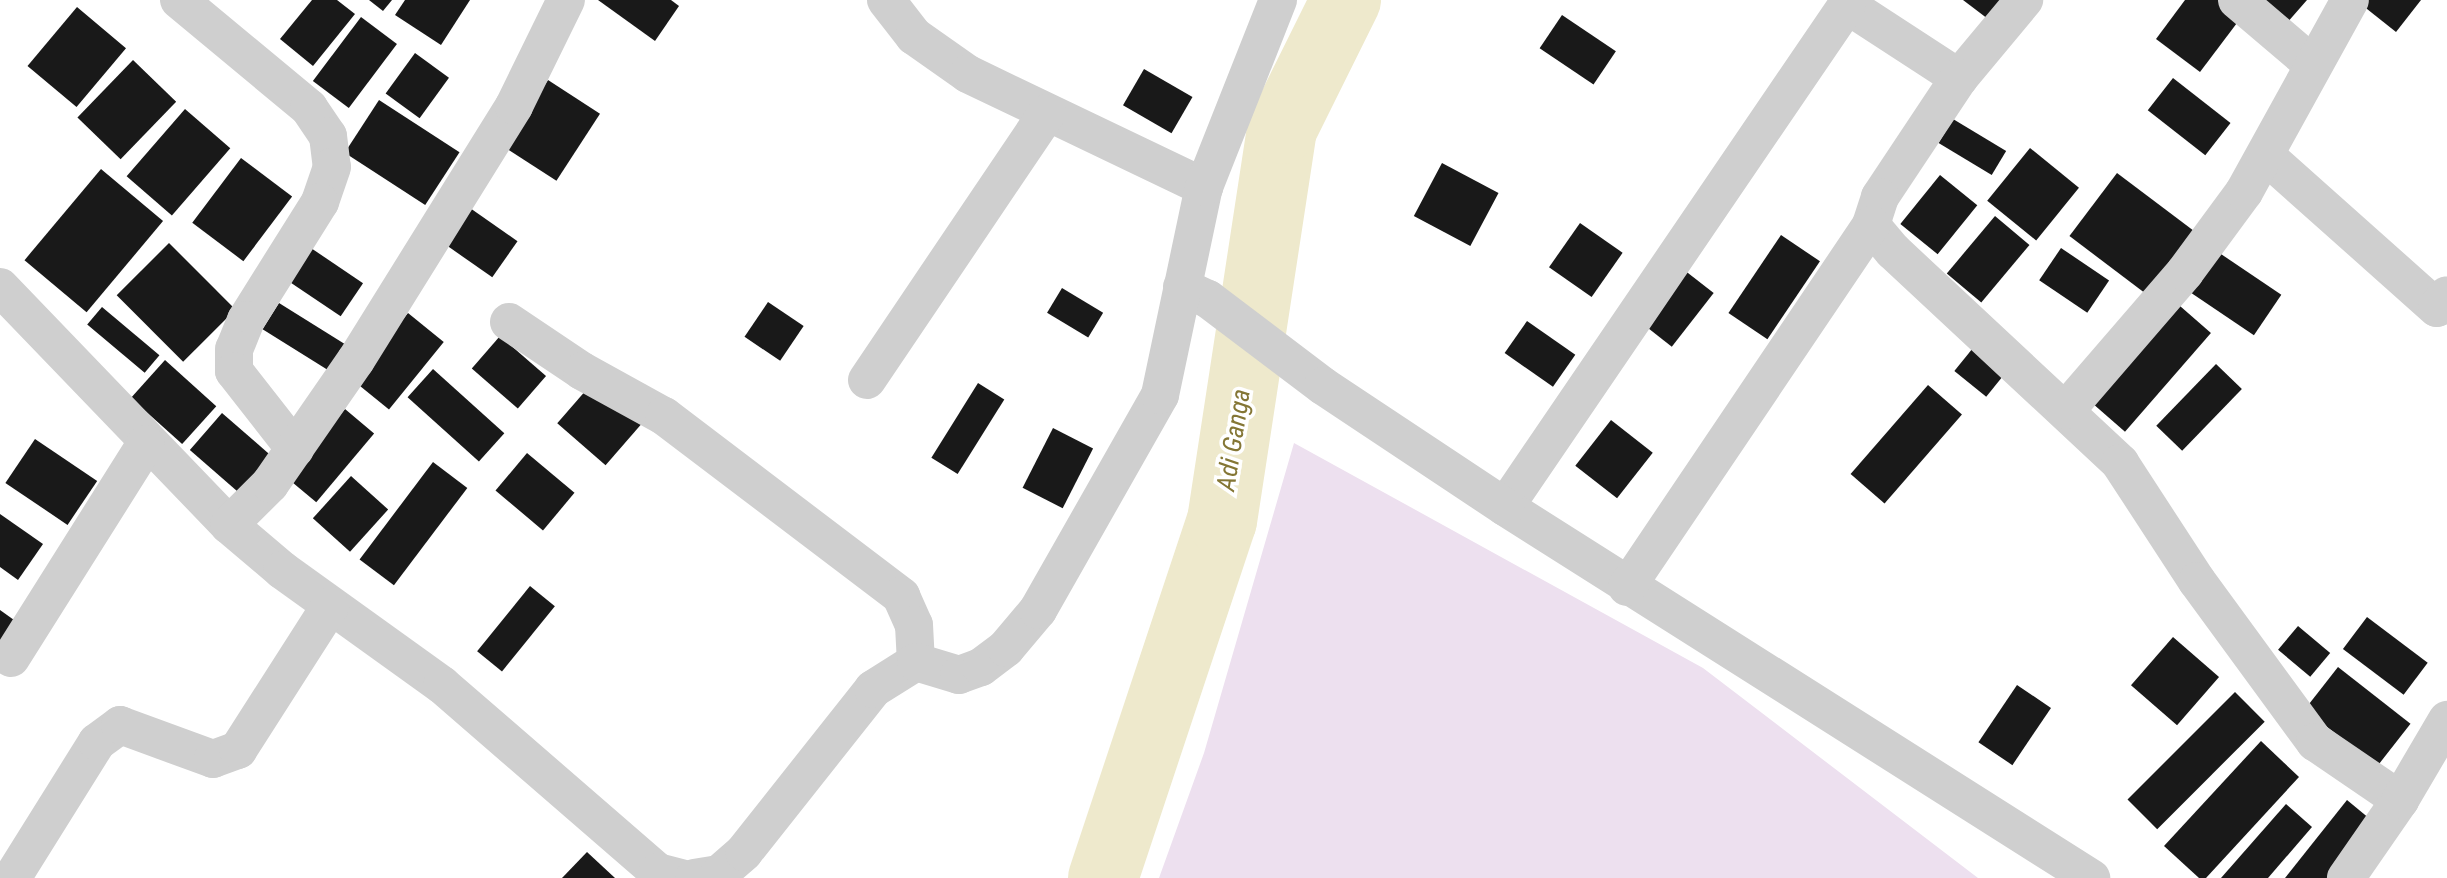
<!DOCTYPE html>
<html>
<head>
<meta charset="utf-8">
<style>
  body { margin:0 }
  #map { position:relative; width:2447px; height:878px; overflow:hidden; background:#fff; font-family:"Roboto Condensed",sans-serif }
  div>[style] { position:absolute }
  .green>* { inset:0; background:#ede0ef }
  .river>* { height:70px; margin:-35px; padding:0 35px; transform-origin:35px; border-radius:35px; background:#eee9cc }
  .building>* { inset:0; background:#191919; transform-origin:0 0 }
  .street>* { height:38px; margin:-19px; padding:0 19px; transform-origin:19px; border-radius:19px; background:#cfcfcf }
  span { translate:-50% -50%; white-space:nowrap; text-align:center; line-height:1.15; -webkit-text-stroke:7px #fff; paint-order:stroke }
  .water-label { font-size:26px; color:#847635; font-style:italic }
</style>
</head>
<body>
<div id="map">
  <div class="green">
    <div style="clip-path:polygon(1294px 443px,1703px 668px,1978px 878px,1159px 878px,1204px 753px)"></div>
  </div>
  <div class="river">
    <div style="left:1103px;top:878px;width:376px;rotate:-71.6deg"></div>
    <div style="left:1222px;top:521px;width:397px;rotate:-81.3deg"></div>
    <div style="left:1282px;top:129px;width:144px;rotate:-63.6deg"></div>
  </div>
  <div class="building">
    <div style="clip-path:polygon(312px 0,337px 0,355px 14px,313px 66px,280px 39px)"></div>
    <div style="clip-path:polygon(369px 0,392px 0,383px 11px)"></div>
    <div style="clip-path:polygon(405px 0,470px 0,441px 45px,395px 15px)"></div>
    <div style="clip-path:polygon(598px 0,671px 0,679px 6px,655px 41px)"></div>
    <div style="clip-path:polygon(1963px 0,2009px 0,1992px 22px)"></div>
    <div style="clip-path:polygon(2185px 0,2223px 0,2243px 15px,2200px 72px,2156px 39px)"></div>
    <div style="clip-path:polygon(2246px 0,2307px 0,2280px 31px)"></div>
    <div style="clip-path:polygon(2366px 0,2421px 0,2396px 32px,2362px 5px)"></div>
    <div style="left:77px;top:7px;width:64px;height:77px;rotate:40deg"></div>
    <div style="left:1562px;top:15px;width:65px;height:40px;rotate:34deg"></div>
    <div style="left:361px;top:17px;width:45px;height:80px;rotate:37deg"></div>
    <div style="left:415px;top:53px;width:42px;height:50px;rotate:36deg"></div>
    <div style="left:133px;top:60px;width:60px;height:80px;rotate:44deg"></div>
    <div style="left:1144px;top:69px;width:56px;height:42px;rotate:30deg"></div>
    <div style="left:2173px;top:78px;width:73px;height:41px;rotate:38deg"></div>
    <div style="left:548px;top:80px;width:62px;height:80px;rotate:33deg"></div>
    <div style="left:379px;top:100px;width:96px;height:63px;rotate:33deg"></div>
    <div style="left:185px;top:109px;width:60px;height:89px;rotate:41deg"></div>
    <div style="left:1953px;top:119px;width:62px;height:28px;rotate:31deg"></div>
    <div style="left:2030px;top:148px;width:63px;height:68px;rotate:39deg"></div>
    <div style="left:241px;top:158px;width:64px;height:81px;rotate:37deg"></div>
    <div style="left:1442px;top:163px;width:64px;height:60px;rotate:28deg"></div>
    <div style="left:101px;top:169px;width:81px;height:119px;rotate:40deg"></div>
    <div style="left:2117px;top:173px;width:101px;height:79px;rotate:37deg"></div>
    <div style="left:1940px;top:175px;width:48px;height:63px;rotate:39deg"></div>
    <div style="left:470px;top:208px;width:58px;height:44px;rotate:35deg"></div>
    <div style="left:1995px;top:216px;width:45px;height:75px;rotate:40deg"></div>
    <div style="left:1580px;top:223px;width:52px;height:54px;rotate:35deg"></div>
    <div style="left:1781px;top:235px;width:47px;height:94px;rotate:34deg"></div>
    <div style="left:169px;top:243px;width:94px;height:74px;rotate:45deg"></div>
    <div style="left:305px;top:244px;width:70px;height:40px;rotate:34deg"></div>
    <div style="left:2061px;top:248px;width:58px;height:39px;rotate:34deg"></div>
    <div style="left:2215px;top:250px;width:80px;height:49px;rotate:34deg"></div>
    <div style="left:1679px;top:266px;width:44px;height:68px;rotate:38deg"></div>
    <div style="left:1062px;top:288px;width:48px;height:29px;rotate:31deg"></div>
    <div style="left:768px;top:302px;width:43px;height:42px;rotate:34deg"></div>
    <div style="left:279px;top:303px;width:86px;height:31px;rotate:32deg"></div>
    <div style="left:2180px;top:306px;width:41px;height:131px;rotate:41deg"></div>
    <div style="left:102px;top:307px;width:75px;height:23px;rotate:40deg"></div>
    <div style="left:408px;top:313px;width:46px;height:87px;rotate:39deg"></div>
    <div style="left:1527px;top:321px;width:59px;height:39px;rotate:35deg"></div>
    <div style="left:500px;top:336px;width:61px;height:43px;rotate:41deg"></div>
    <div style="left:1977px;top:343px;width:41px;height:36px;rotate:39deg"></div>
    <div style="left:165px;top:360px;width:69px;height:51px;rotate:42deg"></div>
    <div style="left:2216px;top:364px;width:36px;height:86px;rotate:44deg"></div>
    <div style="left:433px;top:369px;width:96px;height:38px;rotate:42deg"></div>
    <div style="left:594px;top:381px;width:64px;height:56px;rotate:41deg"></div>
    <div style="left:978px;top:383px;width:31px;height:88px;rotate:32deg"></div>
    <div style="left:1928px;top:385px;width:45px;height:118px;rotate:41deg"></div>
    <div style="left:345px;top:409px;width:38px;height:90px;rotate:40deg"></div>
    <div style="left:222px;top:413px;width:70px;height:49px;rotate:41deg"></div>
    <div style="left:1611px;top:420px;width:53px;height:58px;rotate:38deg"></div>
    <div style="left:1053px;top:428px;width:45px;height:67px;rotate:27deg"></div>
    <div style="left:35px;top:439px;width:75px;height:53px;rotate:34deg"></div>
    <div style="left:527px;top:453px;width:62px;height:49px;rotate:40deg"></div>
    <div style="left:433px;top:462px;width:43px;height:122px;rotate:37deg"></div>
    <div style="left:351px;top:476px;width:50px;height:57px;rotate:42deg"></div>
    <div style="clip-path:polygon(0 514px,43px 544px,18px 580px,0 567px)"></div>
    <div style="left:530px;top:586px;width:32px;height:84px;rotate:39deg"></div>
    <div style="clip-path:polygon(0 610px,21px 625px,0 655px)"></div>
    <div style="left:2367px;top:617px;width:76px;height:40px;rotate:37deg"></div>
    <div style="left:2298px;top:626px;width:42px;height:31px;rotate:40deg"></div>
    <div style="left:2173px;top:637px;width:61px;height:64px;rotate:41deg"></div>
    <div style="left:2338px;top:667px;width:92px;height:54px;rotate:38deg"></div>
    <div style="left:2017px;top:685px;width:41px;height:69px;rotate:34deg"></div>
    <div style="left:2235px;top:692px;width:42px;height:152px;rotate:45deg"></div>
    <div style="clip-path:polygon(2261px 741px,2299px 777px,2206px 878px,2199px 878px,2164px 846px)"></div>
    <div style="clip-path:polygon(2347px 800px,2376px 824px,2333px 878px,2285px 878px)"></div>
    <div style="clip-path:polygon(2286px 804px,2312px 827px,2268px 878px,2221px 878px)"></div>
    <div style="clip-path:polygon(587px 852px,615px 878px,562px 878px)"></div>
  </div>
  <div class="street">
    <div style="left:179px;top:0;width:169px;rotate:39.7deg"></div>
    <div style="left:309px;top:108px;width:34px;rotate:56deg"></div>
    <div style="left:328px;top:136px;width:31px;rotate:83deg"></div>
    <div style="left:332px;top:167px;width:37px;rotate:109deg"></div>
    <div style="left:320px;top:202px;width:139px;rotate:122.1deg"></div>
    <div style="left:246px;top:320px;width:31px;rotate:112deg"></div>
    <div style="left:234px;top:349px;width:22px;rotate:90deg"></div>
    <div style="left:234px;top:371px;width:99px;rotate:52deg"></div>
    <div style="left:886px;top:0;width:46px;rotate:52.1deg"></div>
    <div style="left:914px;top:36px;width:66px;rotate:35.1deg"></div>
    <div style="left:968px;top:74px;width:262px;rotate:25.6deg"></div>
    <div style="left:1851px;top:0;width:6px;rotate:129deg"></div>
    <div style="left:1847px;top:5px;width:134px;rotate:33.1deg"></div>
    <div style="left:1959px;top:78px;width:102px;rotate:-50.2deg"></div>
    <div style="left:2237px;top:0;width:97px;rotate:40.4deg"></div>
    <div style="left:1847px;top:5px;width:607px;rotate:124.27deg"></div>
    <div style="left:1505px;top:507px;width:694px;rotate:32.34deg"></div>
    <div style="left:1959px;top:78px;width:143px;rotate:123.6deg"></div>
    <div style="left:1880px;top:197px;width:29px;rotate:108deg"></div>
    <div style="left:1871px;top:225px;width:34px;rotate:50deg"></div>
    <div style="left:1893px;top:251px;width:311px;rotate:43deg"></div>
    <div style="left:2120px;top:463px;width:141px;rotate:56.9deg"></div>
    <div style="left:2197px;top:581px;width:200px;rotate:53.8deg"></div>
    <div style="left:2315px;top:742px;width:103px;rotate:34.3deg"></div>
    <div style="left:2400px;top:800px;width:95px;rotate:124.7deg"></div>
    <div style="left:2265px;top:155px;width:230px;rotate:41.7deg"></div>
    <div style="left:2437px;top:308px;width:16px;rotate:-52deg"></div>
    <div style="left:0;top:287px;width:330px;rotate:46.1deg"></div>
    <div style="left:229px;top:525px;width:70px;rotate:40.3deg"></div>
    <div style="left:282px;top:570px;width:197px;rotate:35.7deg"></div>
    <div style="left:442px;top:685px;width:286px;rotate:40.9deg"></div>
    <div style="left:658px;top:872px;width:24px;rotate:15deg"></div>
    <div style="left:1182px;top:287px;width:29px;rotate:25deg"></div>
    <div style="left:1208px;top:299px;width:144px;rotate:37.1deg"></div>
    <div style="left:1323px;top:386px;width:219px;rotate:33.6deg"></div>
    <div style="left:509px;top:322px;width:88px;rotate:33.9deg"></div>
    <div style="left:582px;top:371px;width:94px;rotate:28.8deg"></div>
    <div style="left:664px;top:416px;width:298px;rotate:37.2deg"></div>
    <div style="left:901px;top:596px;width:32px;rotate:66deg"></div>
    <div style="left:914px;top:625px;width:37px;rotate:87deg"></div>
    <div style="left:867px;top:380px;width:322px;rotate:-56deg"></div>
    <div style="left:2066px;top:410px;width:182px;rotate:-49.2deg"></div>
    <div style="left:2185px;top:272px;width:99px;rotate:-53.6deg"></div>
    <div style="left:2244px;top:192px;width:219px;rotate:-61.1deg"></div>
    <div style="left:229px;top:525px;width:58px;rotate:-45deg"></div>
    <div style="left:270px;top:484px;width:151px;rotate:-55.3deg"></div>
    <div style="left:356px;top:360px;width:299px;rotate:-58.1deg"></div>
    <div style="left:514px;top:106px;width:118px;rotate:-63.9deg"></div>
    <div style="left:1627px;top:587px;width:437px;rotate:-56deg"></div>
    <div style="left:11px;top:658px;width:253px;rotate:-57.8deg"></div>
    <div style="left:2400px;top:800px;width:93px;rotate:-59.6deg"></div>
    <div style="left:12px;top:878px;width:160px;rotate:-58deg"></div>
    <div style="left:97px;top:742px;width:29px;rotate:-36deg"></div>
    <div style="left:120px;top:725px;width:99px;rotate:20.1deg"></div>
    <div style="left:213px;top:759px;width:27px;rotate:-20deg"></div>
    <div style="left:238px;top:750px;width:171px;rotate:-57.4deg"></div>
    <div style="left:694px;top:878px;width:25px;rotate:-9deg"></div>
    <div style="left:719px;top:874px;width:33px;rotate:-41deg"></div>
    <div style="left:744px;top:852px;width:208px;rotate:-51.6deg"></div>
    <div style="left:873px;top:689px;width:51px;rotate:-32.1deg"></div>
    <div style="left:916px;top:662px;width:45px;rotate:16.8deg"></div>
    <div style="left:959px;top:675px;width:23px;rotate:-20deg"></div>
    <div style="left:981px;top:667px;width:31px;rotate:-37deg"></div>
    <div style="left:1006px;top:648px;width:50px;rotate:-49.9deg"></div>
    <div style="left:1038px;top:610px;width:247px;rotate:-60.4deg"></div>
    <div style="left:1160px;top:395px;width:213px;rotate:-78.1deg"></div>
    <div style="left:1204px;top:187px;width:201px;rotate:-68.4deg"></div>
  </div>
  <div class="water-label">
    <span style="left:1234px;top:440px;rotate:-81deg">Adi Ganga</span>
  </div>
</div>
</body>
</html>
